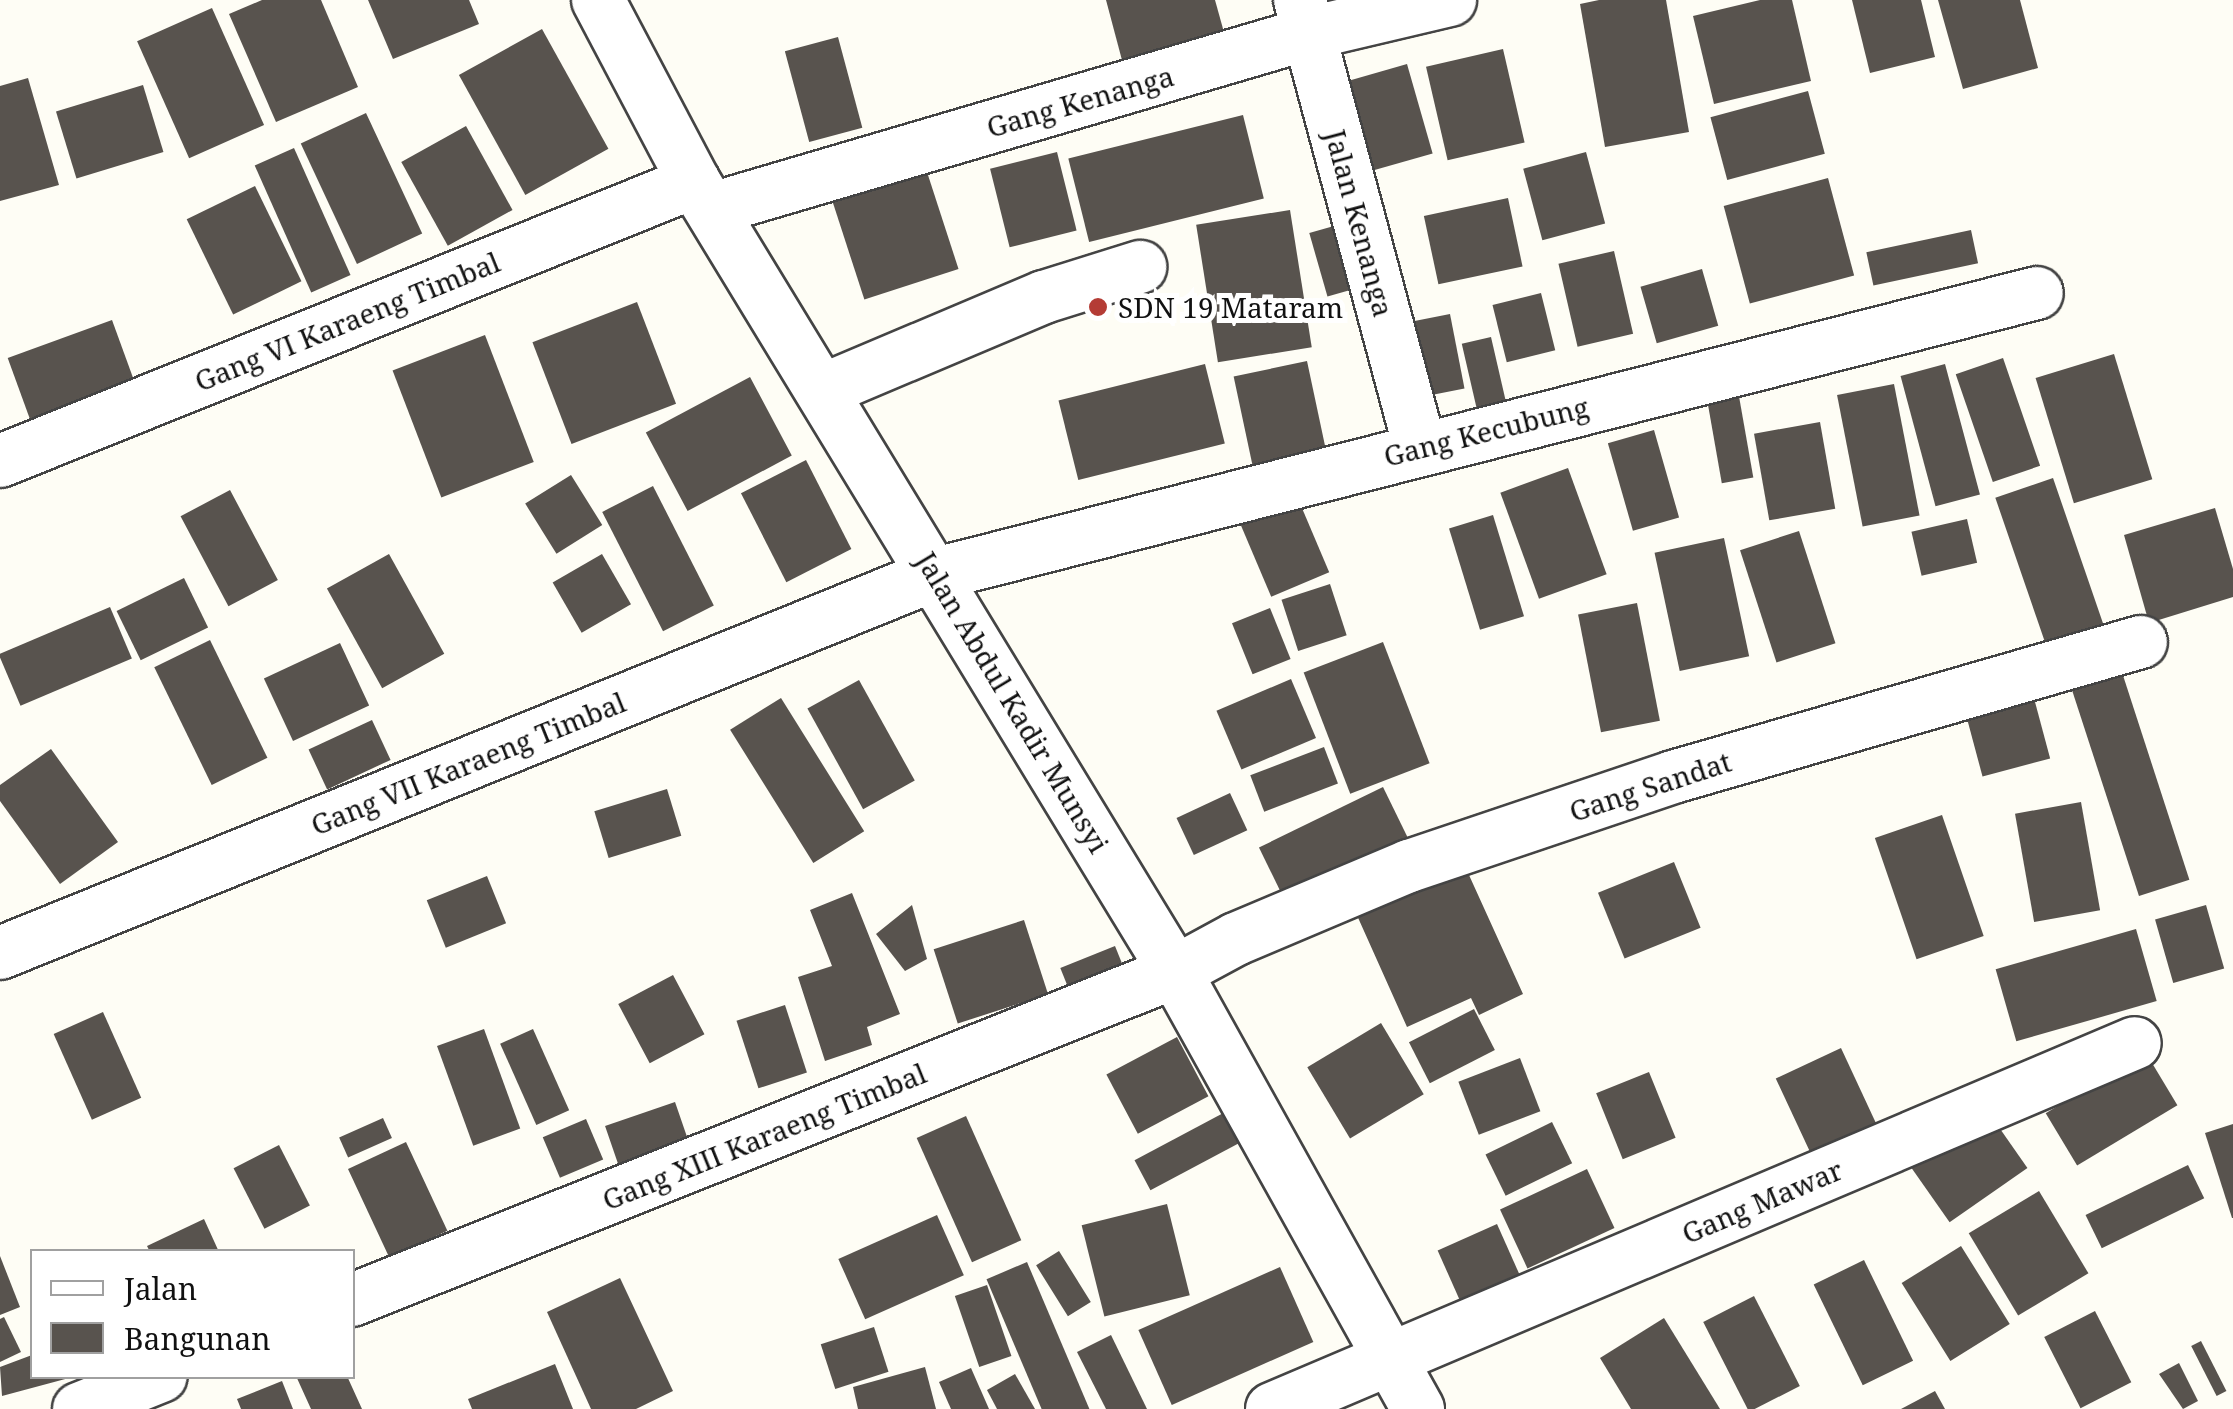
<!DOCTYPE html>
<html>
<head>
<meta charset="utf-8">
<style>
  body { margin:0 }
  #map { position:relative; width:2233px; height:1409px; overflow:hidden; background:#fefdf5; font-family:"Noto Serif",serif }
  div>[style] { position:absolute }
  .building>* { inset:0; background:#58534e; transform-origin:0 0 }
  .roads { filter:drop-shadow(2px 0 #444) drop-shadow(-2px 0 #444) drop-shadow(0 2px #444) drop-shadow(0 -2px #444) }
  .minor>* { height:52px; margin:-26px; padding:0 26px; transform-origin:26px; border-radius:26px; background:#fff }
  .dots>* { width:28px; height:28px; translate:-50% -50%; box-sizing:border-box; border:5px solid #fff; border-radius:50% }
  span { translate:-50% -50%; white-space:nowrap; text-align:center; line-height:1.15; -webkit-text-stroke:10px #fff; paint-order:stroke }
  .street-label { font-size:28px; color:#111 }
  .poi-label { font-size:28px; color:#111 }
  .left { translate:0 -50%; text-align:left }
  .legend { position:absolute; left:30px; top:1249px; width:325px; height:130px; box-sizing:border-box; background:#fff; border:2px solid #a0a0a0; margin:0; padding:12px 18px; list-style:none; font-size:30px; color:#111 }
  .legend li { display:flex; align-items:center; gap:20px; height:50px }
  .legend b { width:50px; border:2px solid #a0a0a0 }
</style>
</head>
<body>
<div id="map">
  <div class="building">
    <div style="clip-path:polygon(262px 0,321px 0,358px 87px,276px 122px,229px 14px)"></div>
    <div style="clip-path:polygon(368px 0,469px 0,479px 24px,393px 59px)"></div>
    <div style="clip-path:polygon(1106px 0,1215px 0,1225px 36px,1123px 64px)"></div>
    <div style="clip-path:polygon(1599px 0,1666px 0,1689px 132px,1605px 147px,1580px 4px)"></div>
    <div style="clip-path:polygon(1760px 0,1792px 0,1811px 81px,1714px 104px,1693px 16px)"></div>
    <div style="clip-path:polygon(1852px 0,1921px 0,1935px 57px,1870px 73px)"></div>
    <div style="clip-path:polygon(1938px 0,2020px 0,2038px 68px,1963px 89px)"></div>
    <div style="left:212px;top:8px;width:128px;height:82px;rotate:66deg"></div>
    <div style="left:542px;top:29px;width:137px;height:95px;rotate:61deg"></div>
    <div style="left:838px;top:37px;width:94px;height:55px;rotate:75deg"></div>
    <div style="left:1503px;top:49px;width:96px;height:79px;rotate:77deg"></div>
    <div style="left:1407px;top:64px;width:93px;height:76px;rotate:74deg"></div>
    <div style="clip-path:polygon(28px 78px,59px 185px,0 201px,0 86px)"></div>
    <div style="left:143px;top:85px;width:70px;height:91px;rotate:73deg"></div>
    <div style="left:1808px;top:91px;width:65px;height:101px;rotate:75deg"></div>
    <div style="left:366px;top:113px;width:133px;height:72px;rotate:65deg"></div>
    <div style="left:1243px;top:115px;width:86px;height:180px;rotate:76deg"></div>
    <div style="left:466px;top:126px;width:96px;height:74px;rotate:61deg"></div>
    <div style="left:294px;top:148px;width:139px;height:43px;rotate:66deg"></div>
    <div style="left:1057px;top:152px;width:81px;height:69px;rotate:76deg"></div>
    <div style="left:1586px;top:152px;width:74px;height:65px;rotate:75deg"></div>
    <div style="left:927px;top:172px;width:102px;height:99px;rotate:72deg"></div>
    <div style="left:1828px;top:178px;width:101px;height:108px;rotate:75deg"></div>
    <div style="left:255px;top:186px;width:106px;height:76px;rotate:64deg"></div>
    <div style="left:1508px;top:198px;width:70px;height:86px;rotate:78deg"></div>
    <div style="left:1290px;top:210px;width:139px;height:95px;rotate:81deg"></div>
    <div style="left:1341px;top:224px;width:66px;height:33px;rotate:74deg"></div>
    <div style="left:1971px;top:230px;width:34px;height:107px;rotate:78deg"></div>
    <div style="left:1614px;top:251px;width:85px;height:57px;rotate:77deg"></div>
    <div style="left:1702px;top:269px;width:59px;height:64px;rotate:74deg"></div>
    <div style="left:1541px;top:293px;width:59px;height:50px;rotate:76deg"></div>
    <div style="left:637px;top:302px;width:109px;height:112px;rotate:69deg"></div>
    <div style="left:1450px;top:314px;width:76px;height:40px;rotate:79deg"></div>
    <div style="left:112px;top:320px;width:66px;height:111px;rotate:70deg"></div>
    <div style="left:485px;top:335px;width:136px;height:99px;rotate:69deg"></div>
    <div style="left:1491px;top:337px;width:73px;height:30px;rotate:77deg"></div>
    <div style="left:2114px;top:354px;width:131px;height:82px;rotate:73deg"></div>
    <div style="left:2003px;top:358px;width:114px;height:50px;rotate:71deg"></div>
    <div style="left:1307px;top:361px;width:92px;height:75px;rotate:78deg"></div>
    <div style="left:1205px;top:364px;width:82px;height:151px;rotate:76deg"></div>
    <div style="left:1945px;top:364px;width:135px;height:46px;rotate:75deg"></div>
    <div style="left:750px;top:377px;width:89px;height:118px;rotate:62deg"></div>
    <div style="left:1894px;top:384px;width:134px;height:58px;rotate:79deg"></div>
    <div style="left:1737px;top:385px;width:94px;height:32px;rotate:80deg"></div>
    <div style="left:1820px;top:422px;width:88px;height:67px;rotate:80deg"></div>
    <div style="left:1654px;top:430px;width:91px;height:48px;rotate:74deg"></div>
    <div style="left:806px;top:460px;width:100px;height:73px;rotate:63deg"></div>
    <div style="left:1568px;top:468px;width:113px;height:72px;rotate:70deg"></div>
    <div style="left:571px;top:475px;width:59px;height:54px;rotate:58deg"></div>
    <div style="left:2053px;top:478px;width:158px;height:61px;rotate:71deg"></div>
    <div style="left:653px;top:486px;width:134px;height:57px;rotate:63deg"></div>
    <div style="left:230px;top:490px;width:102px;height:56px;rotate:62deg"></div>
    <div style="left:1296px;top:494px;width:85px;height:63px;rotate:67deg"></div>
    <div style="clip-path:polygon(2215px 508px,2233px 569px,2233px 597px,2149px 623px,2124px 535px)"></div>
    <div style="left:1493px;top:515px;width:106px;height:46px;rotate:73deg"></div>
    <div style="left:1967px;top:519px;width:45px;height:57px;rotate:77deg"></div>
    <div style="left:1799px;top:531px;width:118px;height:62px;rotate:72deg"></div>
    <div style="left:1724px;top:538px;width:121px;height:71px;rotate:78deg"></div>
    <div style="left:389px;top:554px;width:114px;height:71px;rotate:61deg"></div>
    <div style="left:602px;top:554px;width:58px;height:57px;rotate:60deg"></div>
    <div style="left:184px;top:578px;width:55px;height:75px;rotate:64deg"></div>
    <div style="left:1330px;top:584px;width:54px;height:51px;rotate:72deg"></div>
    <div style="left:1637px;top:603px;width:120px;height:60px;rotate:79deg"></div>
    <div style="left:110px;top:607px;width:56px;height:121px;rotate:67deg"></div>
    <div style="left:1270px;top:608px;width:55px;height:41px;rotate:68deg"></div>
    <div style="left:210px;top:640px;width:131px;height:62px;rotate:64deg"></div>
    <div style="left:1383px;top:642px;width:130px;height:85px;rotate:69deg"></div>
    <div style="left:340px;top:643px;width:69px;height:84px;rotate:65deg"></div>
    <div style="left:2118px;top:660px;width:231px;height:53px;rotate:72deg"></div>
    <div style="left:1291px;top:679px;width:64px;height:81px;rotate:67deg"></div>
    <div style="left:859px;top:680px;width:115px;height:59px;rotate:61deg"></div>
    <div style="left:2031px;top:687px;width:74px;height:70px;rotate:75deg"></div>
    <div style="left:781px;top:698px;width:157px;height:60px;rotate:58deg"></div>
    <div style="left:372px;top:720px;width:44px;height:70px;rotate:65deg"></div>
    <div style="left:1324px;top:747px;width:39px;height:79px;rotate:69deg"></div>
    <div style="clip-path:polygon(51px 749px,118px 842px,60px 884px,0 801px,0 785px)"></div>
    <div style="left:1383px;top:787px;width:61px;height:138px;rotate:64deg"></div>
    <div style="left:667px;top:789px;width:49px;height:76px;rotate:73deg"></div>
    <div style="left:1230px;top:793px;width:41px;height:59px;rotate:65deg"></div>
    <div style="left:2081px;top:802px;width:110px;height:67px;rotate:80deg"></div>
    <div style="left:1942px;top:815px;width:128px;height:71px;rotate:71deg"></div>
    <div style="clip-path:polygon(1459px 853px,1523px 994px,1479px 1015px,1471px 998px,1407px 1027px,1351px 902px)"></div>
    <div style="left:1674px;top:862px;width:71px;height:82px;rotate:68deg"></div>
    <div style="left:487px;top:876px;width:51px;height:65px;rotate:68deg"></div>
    <div style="clip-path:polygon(852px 893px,900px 1014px,867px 1027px,872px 1045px,825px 1061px,798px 977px,832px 966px,810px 910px)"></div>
    <div style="clip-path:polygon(912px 905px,927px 959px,905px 971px,876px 934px)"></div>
    <div style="left:2206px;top:905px;width:66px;height:53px;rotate:74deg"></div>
    <div style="left:1024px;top:920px;width:78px;height:95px;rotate:72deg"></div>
    <div style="left:2136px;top:929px;width:75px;height:146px;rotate:74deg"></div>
    <div style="left:1115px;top:946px;width:29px;height:59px;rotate:68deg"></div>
    <div style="left:673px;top:975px;width:67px;height:62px;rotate:62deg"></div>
    <div style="left:785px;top:1005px;width:71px;height:51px;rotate:72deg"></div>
    <div style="left:1474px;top:1009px;width:46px;height:73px;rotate:63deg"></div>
    <div style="left:103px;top:1012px;width:94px;height:54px;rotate:66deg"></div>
    <div style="left:1381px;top:1023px;width:83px;height:86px;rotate:59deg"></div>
    <div style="left:484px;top:1029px;width:106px;height:50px;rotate:70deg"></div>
    <div style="left:533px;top:1029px;width:89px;height:36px;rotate:66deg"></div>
    <div style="left:1177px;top:1037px;width:67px;height:80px;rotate:62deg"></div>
    <div style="left:1841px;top:1048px;width:84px;height:72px;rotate:65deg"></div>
    <div style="left:2146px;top:1053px;width:61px;height:117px;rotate:59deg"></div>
    <div style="left:1520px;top:1058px;width:57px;height:66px;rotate:69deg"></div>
    <div style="left:1649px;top:1072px;width:71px;height:57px;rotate:68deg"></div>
    <div style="left:675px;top:1102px;width:50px;height:74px;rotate:71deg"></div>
    <div style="left:1229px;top:1110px;width:34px;height:107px;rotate:62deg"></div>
    <div style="left:1989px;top:1113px;width:67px;height:95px;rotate:55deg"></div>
    <div style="left:966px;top:1116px;width:136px;height:54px;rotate:66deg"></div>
    <div style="left:383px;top:1118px;width:22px;height:48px;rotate:66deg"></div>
    <div style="left:586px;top:1119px;width:44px;height:47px;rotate:67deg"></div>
    <div style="left:1552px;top:1122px;width:46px;height:74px;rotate:64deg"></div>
    <div style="clip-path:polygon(2233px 1124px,2233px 1218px,2232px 1218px,2205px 1133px)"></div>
    <div style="left:406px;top:1142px;width:98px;height:64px;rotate:65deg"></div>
    <div style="left:279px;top:1145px;width:68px;height:51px;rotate:63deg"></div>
    <div style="left:2188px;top:1165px;width:37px;height:114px;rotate:64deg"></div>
    <div style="left:1587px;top:1169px;width:65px;height:96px;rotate:65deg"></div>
    <div style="left:2039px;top:1191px;width:96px;height:82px;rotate:59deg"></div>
    <div style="left:1167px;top:1204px;width:94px;height:88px;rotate:76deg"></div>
    <div style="left:937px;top:1215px;width:66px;height:108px;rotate:66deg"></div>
    <div style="clip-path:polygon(204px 1219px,219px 1252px,150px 1252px,147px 1246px)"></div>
    <div style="left:1497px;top:1224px;width:60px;height:65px;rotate:66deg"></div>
    <div style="left:1961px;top:1246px;width:92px;height:70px;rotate:58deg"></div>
    <div style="left:1059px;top:1251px;width:60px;height:27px;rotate:58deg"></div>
    <div style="clip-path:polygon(0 1256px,20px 1307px,0 1315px)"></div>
    <div style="left:1864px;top:1260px;width:112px;height:56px;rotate:64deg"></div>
    <div style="left:1027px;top:1262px;width:160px;height:44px;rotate:67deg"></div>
    <div style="left:1280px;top:1267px;width:82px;height:155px;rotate:66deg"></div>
    <div style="clip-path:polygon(620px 1278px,673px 1391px,636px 1409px,591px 1409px,547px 1312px)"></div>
    <div style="left:987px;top:1285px;width:75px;height:34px;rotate:71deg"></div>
    <div style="left:1754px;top:1296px;width:101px;height:57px;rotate:63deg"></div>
    <div style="left:2095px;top:1311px;width:80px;height:57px;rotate:63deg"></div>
    <div style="clip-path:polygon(4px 1317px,21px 1352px,0 1362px,0 1319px)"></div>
    <div style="clip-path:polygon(1664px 1318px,1720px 1409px,1631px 1409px,1600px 1358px)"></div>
    <div style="left:874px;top:1327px;width:47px;height:56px;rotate:72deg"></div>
    <div style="clip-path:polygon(1111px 1335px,1147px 1409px,1106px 1409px,1077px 1352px)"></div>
    <div style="left:2201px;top:1341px;width:56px;height:11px;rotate:63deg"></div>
    <div style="clip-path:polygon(32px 1355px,32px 1376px,69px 1378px,2px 1396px,0 1367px)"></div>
    <div style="clip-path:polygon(2179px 1363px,2198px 1401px,2183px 1409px,2159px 1374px)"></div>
    <div style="clip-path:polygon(555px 1364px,573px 1409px,472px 1409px,468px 1399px)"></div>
    <div style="clip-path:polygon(925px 1367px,936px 1409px,858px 1409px,853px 1387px)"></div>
    <div style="clip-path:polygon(971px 1368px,989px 1409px,951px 1409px,939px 1382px)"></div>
    <div style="clip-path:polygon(1015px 1374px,1035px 1409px,997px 1409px,987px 1390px)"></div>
    <div style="clip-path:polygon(296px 1376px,347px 1376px,362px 1409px,311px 1409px)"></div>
    <div style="clip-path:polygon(282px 1381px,293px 1409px,241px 1409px,237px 1399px)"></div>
    <div style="clip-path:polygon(1935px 1391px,1945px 1409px,1901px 1409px)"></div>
  </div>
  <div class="roads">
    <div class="minor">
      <div style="left:598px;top:0;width:206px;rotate:62.2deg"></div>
      <div style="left:694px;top:182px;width:925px;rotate:58.66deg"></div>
      <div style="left:1175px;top:972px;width:500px;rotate:60.92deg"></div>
      <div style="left:1300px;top:0;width:463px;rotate:75deg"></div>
      <div style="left:712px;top:209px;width:623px;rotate:-16.4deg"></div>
      <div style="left:1310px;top:33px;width:144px;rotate:-13.3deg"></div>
      <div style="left:826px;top:389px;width:237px;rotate:-22.9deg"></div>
      <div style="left:1044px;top:297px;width:101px;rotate:-17.4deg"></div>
      <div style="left:0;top:461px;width:748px;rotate:-21.9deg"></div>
      <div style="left:0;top:953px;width:1010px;rotate:-22.04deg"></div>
      <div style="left:936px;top:574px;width:1136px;rotate:-14.32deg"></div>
      <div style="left:352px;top:1300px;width:886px;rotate:-21.73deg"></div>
      <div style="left:1175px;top:972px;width:69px;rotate:-28.4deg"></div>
      <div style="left:1236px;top:939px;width:188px;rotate:-22.9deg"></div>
      <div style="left:1409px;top:866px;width:279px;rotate:-18.6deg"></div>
      <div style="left:1673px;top:777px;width:487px;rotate:-16.1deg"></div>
      <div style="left:79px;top:1409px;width:88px;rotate:-21.9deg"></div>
      <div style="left:1272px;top:1409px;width:937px;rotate:-22.98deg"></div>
    </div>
  </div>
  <div class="dots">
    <div style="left:1098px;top:307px;background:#b43c35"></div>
  </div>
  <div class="street-label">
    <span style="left:1080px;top:101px;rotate:-16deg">Gang Kenanga</span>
    <span style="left:1360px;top:223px;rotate:75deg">Jalan Kenanga</span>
    <span style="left:347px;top:321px;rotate:-22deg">Gang VI Karaeng Timbal</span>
    <span style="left:1486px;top:431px;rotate:-14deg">Gang Kecubung</span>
    <span style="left:1013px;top:702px;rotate:59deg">Jalan Abdul Kadir Munsyi</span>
    <span style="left:468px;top:763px;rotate:-22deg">Gang VII Karaeng Timbal</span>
    <span style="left:1650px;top:786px;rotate:-18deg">Gang Sandat</span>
    <span style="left:764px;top:1136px;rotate:-22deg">Gang XIII Karaeng Timbal</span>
    <span style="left:1762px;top:1201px;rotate:-23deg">Gang Mawar</span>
  </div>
  <div class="poi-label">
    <span class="left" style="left:1118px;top:307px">SDN 19 Mataram</span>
  </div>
  <ul class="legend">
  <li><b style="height:12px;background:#fff"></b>Jalan</li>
  <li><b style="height:28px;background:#58534e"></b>Bangunan</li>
  </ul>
</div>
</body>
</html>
